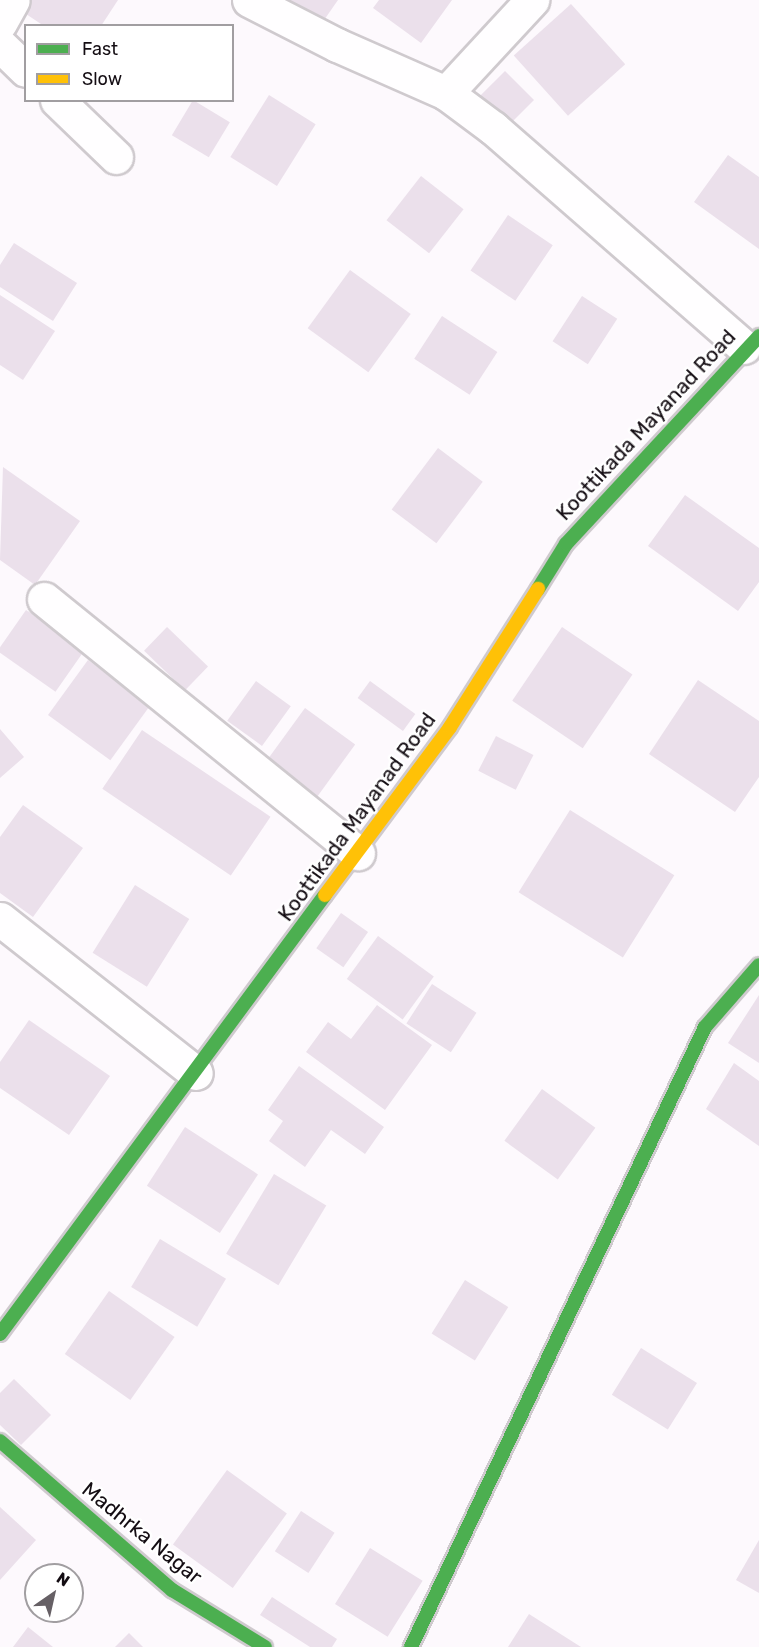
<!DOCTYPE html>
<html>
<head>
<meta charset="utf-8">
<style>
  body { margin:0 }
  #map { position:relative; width:759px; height:1647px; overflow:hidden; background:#fdf9fd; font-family:Rubik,sans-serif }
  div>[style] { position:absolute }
  .building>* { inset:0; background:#ebe0eb; transform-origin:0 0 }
  .roads { filter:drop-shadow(2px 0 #cfcace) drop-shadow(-2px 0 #cfcace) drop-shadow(0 2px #cfcace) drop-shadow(0 -2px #cfcace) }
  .street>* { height:33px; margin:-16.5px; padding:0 16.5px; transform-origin:16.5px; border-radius:16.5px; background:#fffeff }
  .fast>* { height:14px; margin:-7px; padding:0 7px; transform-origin:7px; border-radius:7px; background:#4caf50 }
  .slow>* { height:14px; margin:-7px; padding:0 7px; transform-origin:7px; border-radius:7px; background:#ffc107 }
  span { translate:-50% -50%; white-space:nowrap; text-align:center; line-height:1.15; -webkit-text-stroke:5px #fff; paint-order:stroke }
  .street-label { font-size:21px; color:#140d13 }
  .legend { position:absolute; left:24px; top:24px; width:210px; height:78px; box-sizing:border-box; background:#fff; border:2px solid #a19ea1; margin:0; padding:8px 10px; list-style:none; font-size:18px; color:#140d13 }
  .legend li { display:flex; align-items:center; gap:12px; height:30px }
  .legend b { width:30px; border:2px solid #a19ea1 }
  .north { position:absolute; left:24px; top:1563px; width:60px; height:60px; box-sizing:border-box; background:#fff; border:2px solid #a19ea1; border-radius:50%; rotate:34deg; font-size:16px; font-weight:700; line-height:24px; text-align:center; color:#140d13 }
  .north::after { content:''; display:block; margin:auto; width:21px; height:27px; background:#666065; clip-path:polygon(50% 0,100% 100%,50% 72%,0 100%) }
</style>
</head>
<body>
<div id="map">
  <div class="building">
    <div style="clip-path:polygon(26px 0,118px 0,101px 26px,44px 26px,20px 10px)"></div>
    <div style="clip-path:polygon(289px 0,338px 0,322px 23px)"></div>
    <div style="clip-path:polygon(379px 0,452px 0,421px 43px,373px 8px)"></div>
    <div style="left:571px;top:4px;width:81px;height:77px;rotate:48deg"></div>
    <div style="left:505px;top:71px;width:41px;height:39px;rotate:45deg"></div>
    <div style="left:269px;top:95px;width:55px;height:73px;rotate:32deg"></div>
    <div style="left:193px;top:100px;width:43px;height:41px;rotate:31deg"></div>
    <div style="clip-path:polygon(728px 155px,759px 177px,759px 249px,694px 202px)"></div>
    <div style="left:421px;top:176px;width:54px;height:56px;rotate:38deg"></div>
    <div style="left:508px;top:215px;width:54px;height:67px;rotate:34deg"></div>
    <div style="clip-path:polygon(14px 243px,77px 283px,53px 321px,0 287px,0 265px)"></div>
    <div style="left:350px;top:270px;width:75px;height:72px;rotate:36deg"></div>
    <div style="clip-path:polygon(0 295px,55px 331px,23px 380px,0 365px)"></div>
    <div style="left:582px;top:296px;width:42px;height:54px;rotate:33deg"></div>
    <div style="left:442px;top:316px;width:66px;height:51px;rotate:33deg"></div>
    <div style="left:438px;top:448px;width:56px;height:77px;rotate:37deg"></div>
    <div style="clip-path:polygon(3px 467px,80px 521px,35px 585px,0 560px)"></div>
    <div style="clip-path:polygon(685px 495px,759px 548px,759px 582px,738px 611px,648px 546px)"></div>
    <div style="left:26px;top:610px;width:71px;height:50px;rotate:35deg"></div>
    <div style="left:167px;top:627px;width:57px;height:33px;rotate:44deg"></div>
    <div style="left:562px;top:627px;width:85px;height:89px;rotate:34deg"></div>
    <div style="left:88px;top:660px;width:77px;height:68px;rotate:36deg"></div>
    <div style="clip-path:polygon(698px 680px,759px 721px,759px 777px,735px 812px,649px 754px)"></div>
    <div style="left:256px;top:681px;width:43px;height:49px;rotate:36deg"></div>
    <div style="left:370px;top:681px;width:56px;height:21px;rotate:36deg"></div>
    <div style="left:305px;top:708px;width:62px;height:64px;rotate:36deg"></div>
    <div style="clip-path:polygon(0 729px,24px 757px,0 778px)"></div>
    <div style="left:142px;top:730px;width:155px;height:71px;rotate:34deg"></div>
    <div style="left:496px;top:736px;width:42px;height:39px;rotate:27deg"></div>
    <div style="clip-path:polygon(23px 805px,83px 848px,33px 917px,0 893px,0 837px)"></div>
    <div style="left:570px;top:810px;width:123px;height:97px;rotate:32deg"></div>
    <div style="left:135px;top:885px;width:64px;height:80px;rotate:32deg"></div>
    <div style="left:341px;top:913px;width:33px;height:43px;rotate:35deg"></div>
    <div style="left:378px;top:936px;width:69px;height:53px;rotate:36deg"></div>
    <div style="left:432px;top:984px;width:53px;height:47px;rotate:33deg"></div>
    <div style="clip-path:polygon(759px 995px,759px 1063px,728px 1043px)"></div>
    <div style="clip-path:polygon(377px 1005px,432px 1045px,385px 1110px,306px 1052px,328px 1022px,351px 1039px)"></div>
    <div style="clip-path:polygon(29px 1020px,110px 1076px,69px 1135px,0 1088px,0 1062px)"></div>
    <div style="clip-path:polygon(734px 1063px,759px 1081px,759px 1146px,706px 1109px)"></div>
    <div style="clip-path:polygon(299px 1066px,384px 1127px,365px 1154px,331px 1130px,305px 1167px,269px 1141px,283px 1121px,268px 1110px)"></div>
    <div style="left:542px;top:1089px;width:66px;height:64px;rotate:36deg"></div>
    <div style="left:185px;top:1127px;width:87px;height:70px;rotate:33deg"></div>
    <div style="left:274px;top:1174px;width:61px;height:93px;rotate:31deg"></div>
    <div style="left:160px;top:1239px;width:77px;height:56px;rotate:31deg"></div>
    <div style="left:465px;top:1280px;width:51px;height:63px;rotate:32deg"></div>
    <div style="left:109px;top:1291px;width:80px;height:77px;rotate:35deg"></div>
    <div style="left:641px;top:1348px;width:66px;height:55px;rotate:32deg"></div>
    <div style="clip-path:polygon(14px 1379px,51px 1415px,21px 1445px,0 1425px,0 1393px)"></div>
    <div style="left:227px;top:1470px;width:74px;height:92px;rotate:36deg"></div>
    <div style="clip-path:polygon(0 1507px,36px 1540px,0 1580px)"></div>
    <div style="left:301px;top:1511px;width:40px;height:48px;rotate:33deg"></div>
    <div style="clip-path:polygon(759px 1540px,759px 1593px,736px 1580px)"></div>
    <div style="left:370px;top:1548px;width:62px;height:66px;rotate:32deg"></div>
    <div style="clip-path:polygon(272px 1597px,337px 1639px,332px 1647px,310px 1647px,260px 1615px)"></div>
    <div style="clip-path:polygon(529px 1614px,581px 1647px,508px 1647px)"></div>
    <div style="clip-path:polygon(28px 1627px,53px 1647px,13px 1647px)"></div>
    <div style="clip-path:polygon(129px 1633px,143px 1647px,115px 1647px)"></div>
  </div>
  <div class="roads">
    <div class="street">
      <div style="left:249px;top:0;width:99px;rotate:27.1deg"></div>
      <div style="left:337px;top:45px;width:119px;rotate:23.8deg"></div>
      <div style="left:446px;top:93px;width:59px;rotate:36.7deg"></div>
      <div style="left:493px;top:128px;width:333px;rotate:41.1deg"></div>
      <div style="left:0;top:23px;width:26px;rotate:-61deg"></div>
      <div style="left:0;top:45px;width:36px;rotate:44deg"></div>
      <div style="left:446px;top:93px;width:127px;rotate:-47.2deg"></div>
      <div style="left:57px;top:100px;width:82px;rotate:44deg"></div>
      <div style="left:44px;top:599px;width:404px;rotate:39deg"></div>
      <div style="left:0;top:919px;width:249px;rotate:38.2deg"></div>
    </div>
    <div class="fast">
      <div style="left:538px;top:589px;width:53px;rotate:-58.1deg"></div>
      <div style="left:566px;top:544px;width:284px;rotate:-47.1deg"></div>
      <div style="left:0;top:1334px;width:546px;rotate:-53.49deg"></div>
      <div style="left:0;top:1441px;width:228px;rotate:40.9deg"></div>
      <div style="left:172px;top:1590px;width:109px;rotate:31.5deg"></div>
      <div style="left:411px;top:1647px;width:686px;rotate:-64.63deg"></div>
      <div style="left:705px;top:1027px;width:82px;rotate:-48.9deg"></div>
    </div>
    <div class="slow">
      <div style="left:325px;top:895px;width:209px;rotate:-53.3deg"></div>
      <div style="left:450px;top:727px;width:164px;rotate:-57.5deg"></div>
    </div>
  </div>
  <div class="street-label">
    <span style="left:646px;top:425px;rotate:-47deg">Koottikada Mayanad Road</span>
    <span style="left:357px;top:817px;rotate:-54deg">Koottikada Mayanad Road</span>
    <span style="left:142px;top:1533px;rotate:39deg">Madhrka Nagar</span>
  </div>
  <ul class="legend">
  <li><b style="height:8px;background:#4caf50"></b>Fast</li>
  <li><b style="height:8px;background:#ffc107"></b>Slow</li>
  </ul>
  <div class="north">N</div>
</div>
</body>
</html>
